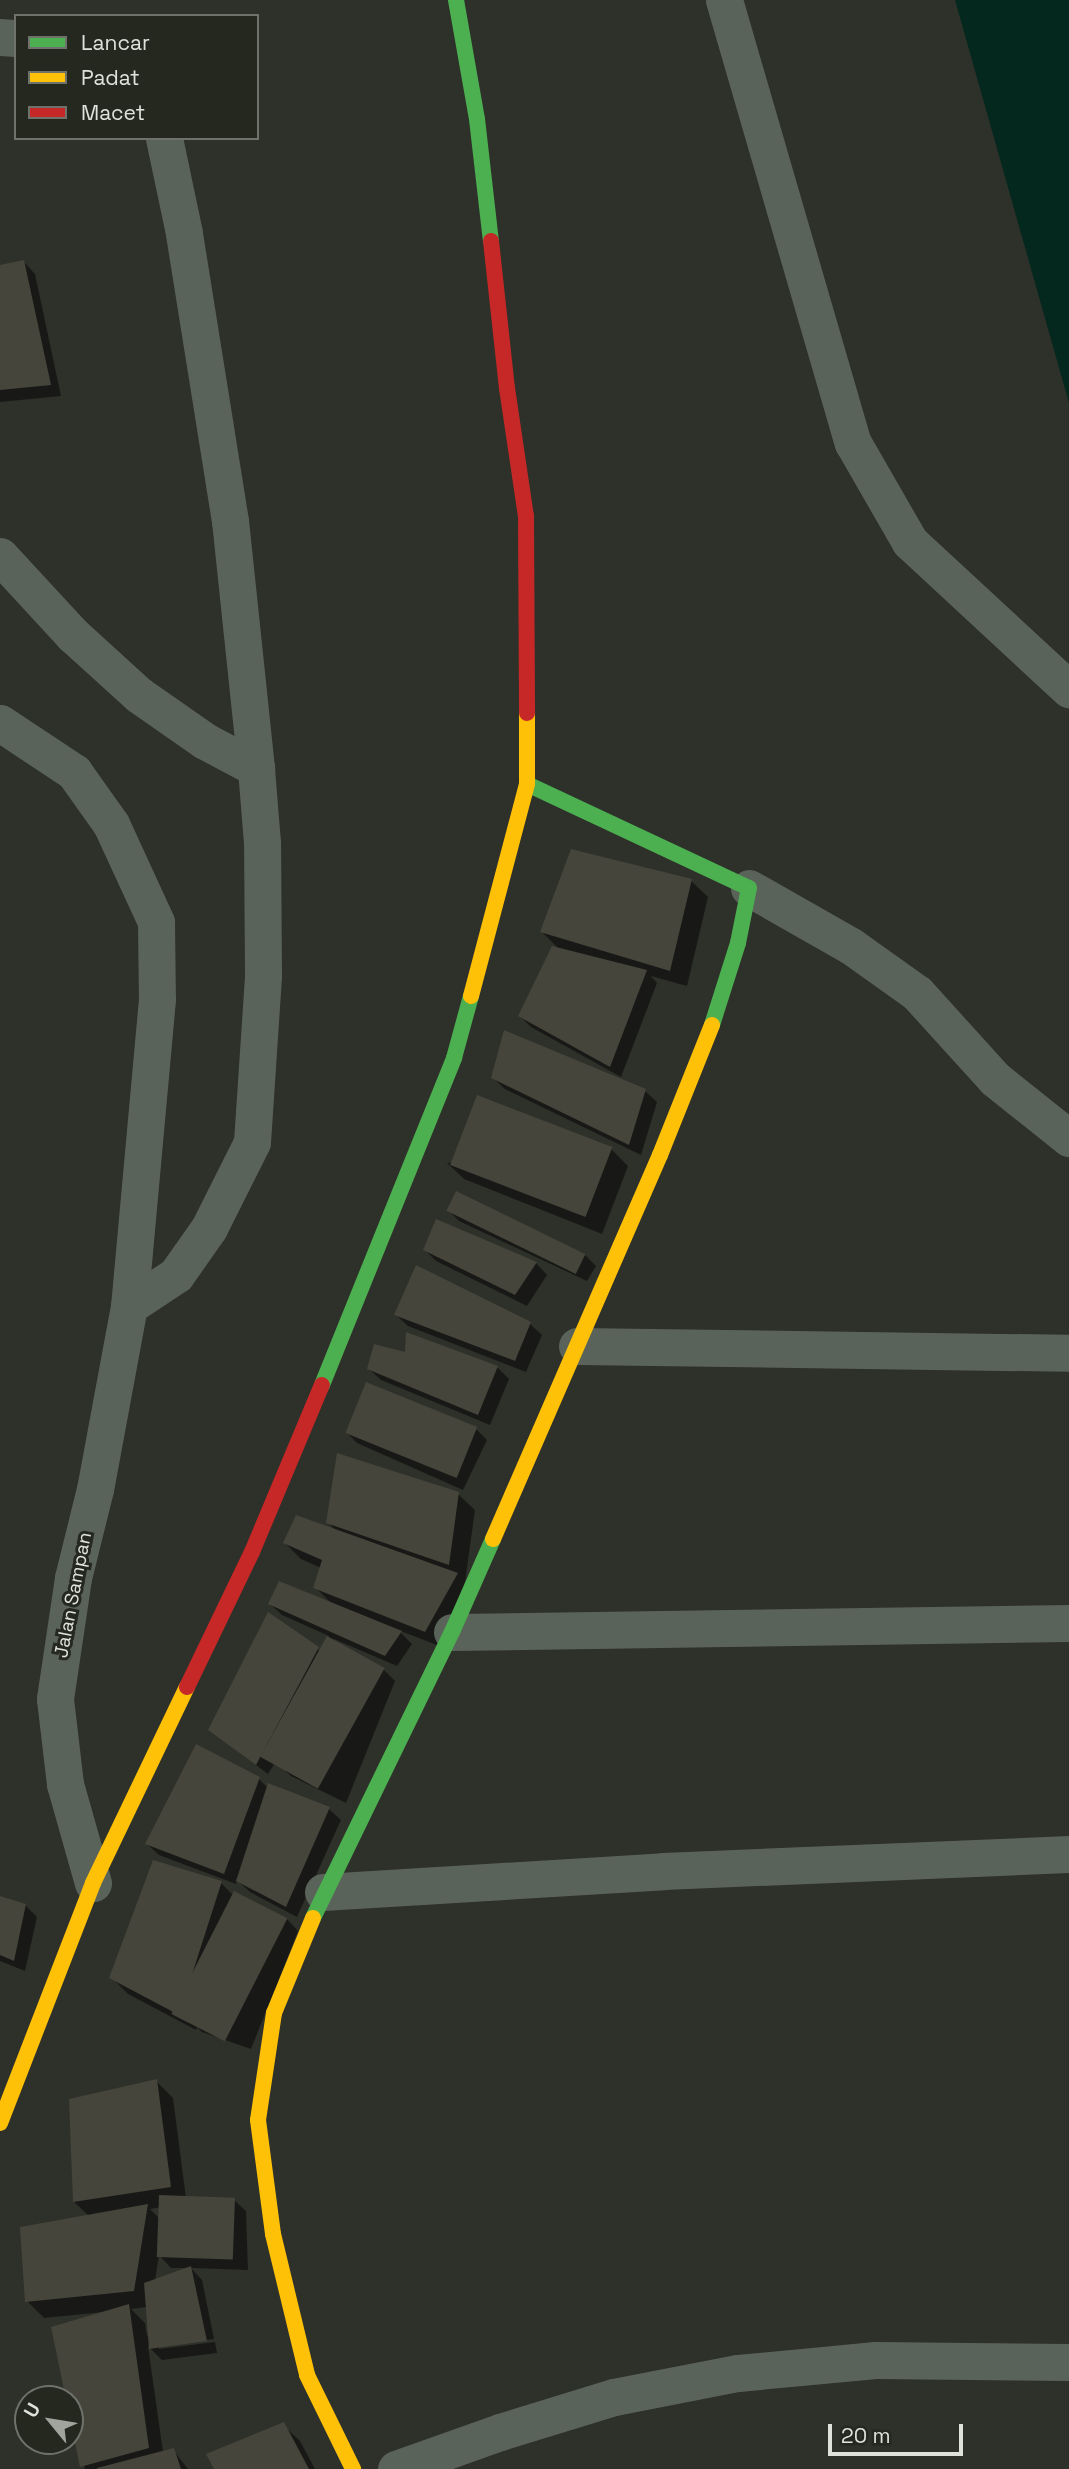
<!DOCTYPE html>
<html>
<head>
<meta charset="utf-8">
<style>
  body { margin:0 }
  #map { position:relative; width:1069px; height:2469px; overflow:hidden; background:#2e302a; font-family:"Space Grotesk",sans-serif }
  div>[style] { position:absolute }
  .water>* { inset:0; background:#04281e }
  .shadow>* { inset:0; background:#0007 }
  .building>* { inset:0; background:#46453b; transform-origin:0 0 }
  .street>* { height:37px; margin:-18.5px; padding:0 18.5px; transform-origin:18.5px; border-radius:18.5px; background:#5a635a }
  .fast>* { height:16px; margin:-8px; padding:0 8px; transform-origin:8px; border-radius:8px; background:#4caf50 }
  .slow>* { height:16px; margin:-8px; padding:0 8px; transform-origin:8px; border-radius:8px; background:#ffc107 }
  .jam>* { height:16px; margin:-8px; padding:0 8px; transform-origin:8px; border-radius:8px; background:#c62828 }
  span { translate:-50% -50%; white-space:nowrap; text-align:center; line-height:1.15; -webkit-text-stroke:6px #25281f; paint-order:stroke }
  .street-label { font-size:19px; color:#dfe2db }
  .legend { position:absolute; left:14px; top:14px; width:245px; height:126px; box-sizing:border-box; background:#25281f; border:2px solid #6f726a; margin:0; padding:9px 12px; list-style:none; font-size:21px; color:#dfe2db }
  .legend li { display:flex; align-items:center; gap:14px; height:35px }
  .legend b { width:35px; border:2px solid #6f726a }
  .north { position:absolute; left:14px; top:2385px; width:70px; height:70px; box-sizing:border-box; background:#25281f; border:2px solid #6f726a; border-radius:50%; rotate:300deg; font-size:19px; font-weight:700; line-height:28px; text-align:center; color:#dfe2db }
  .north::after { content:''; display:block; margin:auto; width:24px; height:32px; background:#a1a49d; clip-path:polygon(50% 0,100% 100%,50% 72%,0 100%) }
  .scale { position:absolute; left:828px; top:2424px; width:135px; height:32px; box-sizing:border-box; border:4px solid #dfe2db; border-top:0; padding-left:9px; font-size:21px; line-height:24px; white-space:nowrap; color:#dfe2db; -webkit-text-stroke:5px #25281f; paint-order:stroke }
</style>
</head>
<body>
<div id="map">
  <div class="water">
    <div style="clip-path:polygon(955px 0,1069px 0,1069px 403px)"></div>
  </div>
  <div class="shadow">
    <div style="clip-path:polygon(24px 262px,35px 274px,61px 396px,0 402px,0 267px)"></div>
    <div style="clip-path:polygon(691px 881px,708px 897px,687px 986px,651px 976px,657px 983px,621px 1077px,531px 1027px,520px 1016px,560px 950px,542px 932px)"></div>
    <div style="clip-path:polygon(493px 1078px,645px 1091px,657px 1102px,641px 1155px,505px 1089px)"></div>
    <div style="clip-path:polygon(611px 1149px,628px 1166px,602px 1234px,464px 1179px,447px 1163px)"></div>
    <div style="clip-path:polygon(447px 1209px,585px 1255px,596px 1266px,587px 1281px,459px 1221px)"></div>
    <div style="clip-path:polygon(425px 1250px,536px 1263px,547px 1275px,527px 1306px,436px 1261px)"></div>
    <div style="clip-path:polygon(417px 1268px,530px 1324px,542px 1335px,526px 1372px,408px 1326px,396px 1315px)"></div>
    <div style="clip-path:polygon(408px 1334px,497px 1367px,509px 1379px,490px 1425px,381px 1380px,369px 1369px,406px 1354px)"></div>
    <div style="clip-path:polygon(476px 1429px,487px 1440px,463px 1490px,357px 1443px,346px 1432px)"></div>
    <div style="clip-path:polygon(458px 1494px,475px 1510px,465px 1582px,442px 1647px,398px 1630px,412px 1644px,397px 1666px,334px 1639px,333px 1641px,383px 1669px,395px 1681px,346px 1803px,291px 1776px,279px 1765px,288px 1742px,268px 1774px,210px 1730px,317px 1649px,322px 1653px,329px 1636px,282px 1615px,270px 1604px,333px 1605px,315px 1587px,321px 1568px,301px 1559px,285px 1543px,337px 1532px,328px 1522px)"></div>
    <div style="clip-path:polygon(259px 1779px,268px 1788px,329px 1809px,341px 1820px,297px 1917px,250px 1892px,237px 1880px,236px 1884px,159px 1855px,147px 1844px)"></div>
    <div style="clip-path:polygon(221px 1883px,234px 1896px,287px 1919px,298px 1931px,251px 2049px,202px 2032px,197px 2027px,196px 2030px,128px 1994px,111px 1977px)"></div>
    <div style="clip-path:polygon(0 1898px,25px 1905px,37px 1917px,25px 1971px,0 1961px)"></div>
    <div style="clip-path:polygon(evenodd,156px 2081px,173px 2098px,186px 2198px,234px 2200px,246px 2211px,248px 2270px,191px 2268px,202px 2280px,214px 2339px,159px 2346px,159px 2349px,215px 2342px,217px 2353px,162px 2360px,148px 2346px,163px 2452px,173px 2450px,188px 2469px,85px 2469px,68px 2399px,104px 2312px,44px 2318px,27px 2301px,89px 2216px,74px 2202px,156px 2081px,161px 2207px,160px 2219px,150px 2209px,161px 2207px,156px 2081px,159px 2255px,171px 2268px,190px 2268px,155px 2281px,159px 2255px,156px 2081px,147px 2307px,150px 2335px,147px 2336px,145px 2323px,131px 2309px,147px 2307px)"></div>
    <div style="clip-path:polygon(283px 2425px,300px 2441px,315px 2469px,216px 2469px)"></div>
  </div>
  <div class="building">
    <div style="clip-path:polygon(24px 260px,51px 385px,0 390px,0 265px)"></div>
    <div style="clip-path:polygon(571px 849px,692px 879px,670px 971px,540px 932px)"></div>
    <div style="clip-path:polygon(552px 946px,647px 970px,610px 1067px,518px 1016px)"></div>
    <div style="clip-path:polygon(504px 1030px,646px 1089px,629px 1145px,491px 1078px)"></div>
    <div style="left:477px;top:1095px;width:145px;height:75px;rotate:21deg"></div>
    <div style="left:456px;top:1191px;width:144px;height:22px;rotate:26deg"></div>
    <div style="clip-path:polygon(436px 1219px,537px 1262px,515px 1295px,423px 1250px)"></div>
    <div style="clip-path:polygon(416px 1265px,531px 1322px,515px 1361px,394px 1315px)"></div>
    <div style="clip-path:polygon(406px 1332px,498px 1366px,478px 1415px,367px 1369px,374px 1344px,405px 1352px)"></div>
    <div style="left:366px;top:1382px;width:120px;height:55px;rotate:22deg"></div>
    <div style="clip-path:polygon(337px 1453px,459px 1492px,449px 1565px,326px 1523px)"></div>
    <div style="clip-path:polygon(296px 1515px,458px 1573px,425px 1632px,313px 1588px,322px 1560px,283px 1543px)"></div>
    <div style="clip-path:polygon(279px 1581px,402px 1631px,385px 1656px,268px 1604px)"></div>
    <div style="clip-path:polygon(268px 1612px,319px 1647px,256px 1765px,208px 1730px)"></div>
    <div style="left:327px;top:1636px;width:66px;height:138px;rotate:29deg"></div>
    <div style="clip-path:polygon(196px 1744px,260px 1777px,224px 1874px,145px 1844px)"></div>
    <div style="clip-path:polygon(268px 1783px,330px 1807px,286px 1907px,236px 1881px)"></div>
    <div style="clip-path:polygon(153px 1860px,222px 1881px,179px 2015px,109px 1978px)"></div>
    <div style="left:234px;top:1891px;width:60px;height:138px;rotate:27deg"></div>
    <div style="clip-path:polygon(0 1896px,26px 1904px,14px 1961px,0 1955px)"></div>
    <div style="clip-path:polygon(157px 2079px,171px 2187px,73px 2202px,69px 2099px)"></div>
    <div style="left:159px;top:2195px;width:76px;height:62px;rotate:2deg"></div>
    <div style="clip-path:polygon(148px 2204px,134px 2291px,25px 2302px,20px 2227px)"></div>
    <div style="clip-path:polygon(191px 2266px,207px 2341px,149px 2349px,144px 2283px)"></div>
    <div style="clip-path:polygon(129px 2304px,149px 2448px,80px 2467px,70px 2418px,70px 2399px,66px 2399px,51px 2327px)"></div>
    <div style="clip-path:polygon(284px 2422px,309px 2469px,214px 2469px,206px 2454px)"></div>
    <div style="clip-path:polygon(174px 2448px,181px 2469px,97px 2469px,97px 2468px)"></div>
  </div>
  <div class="street">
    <div style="left:724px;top:0;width:461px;rotate:73.8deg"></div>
    <div style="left:853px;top:443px;width:114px;rotate:60.1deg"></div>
    <div style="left:910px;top:542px;width:217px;rotate:42.8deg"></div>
    <div style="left:0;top:37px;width:16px;rotate:4deg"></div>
    <div style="left:0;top:556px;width:108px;rotate:47.3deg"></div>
    <div style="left:73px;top:635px;width:89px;rotate:42.3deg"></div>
    <div style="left:139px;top:695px;width:80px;rotate:34.9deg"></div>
    <div style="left:205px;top:741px;width:58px;rotate:27.9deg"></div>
    <div style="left:0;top:723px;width:89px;rotate:33.5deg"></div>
    <div style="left:74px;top:772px;width:64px;rotate:54.6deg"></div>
    <div style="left:111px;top:824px;width:108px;rotate:65.3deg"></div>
    <div style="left:156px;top:922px;width:77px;rotate:89.3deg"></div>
    <div style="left:157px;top:999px;width:308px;rotate:95.2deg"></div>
    <div style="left:129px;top:1306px;width:186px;rotate:100.5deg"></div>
    <div style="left:95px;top:1489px;width:92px;rotate:103.9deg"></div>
    <div style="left:73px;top:1578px;width:122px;rotate:98.5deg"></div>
    <div style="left:55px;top:1699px;width:86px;rotate:83.3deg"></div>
    <div style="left:65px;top:1784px;width:103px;rotate:74.2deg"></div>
    <div style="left:749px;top:888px;width:117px;rotate:29.6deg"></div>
    <div style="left:851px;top:946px;width:81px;rotate:35.5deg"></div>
    <div style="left:917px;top:993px;width:116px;rotate:47.8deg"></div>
    <div style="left:995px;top:1079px;width:95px;rotate:38.6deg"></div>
    <div style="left:129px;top:1306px;width:56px;rotate:-33.4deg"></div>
    <div style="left:176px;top:1275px;width:57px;rotate:-54.9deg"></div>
    <div style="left:209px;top:1228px;width:96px;rotate:-63.4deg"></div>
    <div style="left:252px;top:1142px;width:166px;rotate:-86.2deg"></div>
    <div style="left:263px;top:976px;width:133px;rotate:-90.4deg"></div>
    <div style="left:262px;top:843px;width:75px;rotate:-94.6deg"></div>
    <div style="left:256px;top:768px;width:248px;rotate:-96deg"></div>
    <div style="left:230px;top:521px;width:292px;rotate:-99.1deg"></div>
    <div style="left:184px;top:233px;width:97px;rotate:-101.9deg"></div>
    <div style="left:577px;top:1346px;width:492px;rotate:0.8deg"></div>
    <div style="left:452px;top:1632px;width:617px;rotate:-0.84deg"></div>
    <div style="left:323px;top:1892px;width:341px;rotate:-3.5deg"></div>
    <div style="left:663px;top:1871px;width:406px;rotate:-2.4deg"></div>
    <div style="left:396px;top:2469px;width:110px;rotate:-19.6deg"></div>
    <div style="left:500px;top:2432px;width:119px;rotate:-17.1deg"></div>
    <div style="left:614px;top:2397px;width:126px;rotate:-11deg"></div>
    <div style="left:738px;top:2373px;width:138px;rotate:-5.4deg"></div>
    <div style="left:875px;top:2360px;width:194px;rotate:0.6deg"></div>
  </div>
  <div class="fast">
    <div style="left:456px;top:0;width:121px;rotate:80deg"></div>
    <div style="left:477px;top:119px;width:123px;rotate:83.5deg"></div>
    <div style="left:527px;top:784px;width:245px;rotate:25.1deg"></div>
    <div style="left:749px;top:888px;width:56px;rotate:101.3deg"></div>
    <div style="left:738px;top:943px;width:86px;rotate:107.6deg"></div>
    <div style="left:322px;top:1385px;width:353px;rotate:-68deg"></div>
    <div style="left:454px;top:1058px;width:64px;rotate:-74.7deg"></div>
    <div style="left:313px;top:1918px;width:318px;rotate:-64.1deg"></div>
    <div style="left:452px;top:1632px;width:102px;rotate:-66.2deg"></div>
  </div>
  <div class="slow">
    <div style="left:471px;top:996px;width:219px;rotate:-75.2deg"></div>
    <div style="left:527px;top:784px;width:71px;rotate:-90deg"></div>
    <div style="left:493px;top:1539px;width:419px;rotate:-66.5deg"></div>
    <div style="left:660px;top:1155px;width:140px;rotate:-68.2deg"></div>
    <div style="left:313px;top:1918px;width:103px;rotate:112.3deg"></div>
    <div style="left:274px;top:2013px;width:108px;rotate:98.5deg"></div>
    <div style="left:258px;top:2120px;width:115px;rotate:82.5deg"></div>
    <div style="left:273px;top:2234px;width:145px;rotate:76.4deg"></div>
    <div style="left:307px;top:2375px;width:105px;rotate:63.9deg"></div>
    <div style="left:0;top:2123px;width:257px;rotate:-68.8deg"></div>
    <div style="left:93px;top:1883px;width:217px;rotate:-64.4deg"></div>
  </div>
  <div class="jam">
    <div style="left:491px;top:241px;width:148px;rotate:83.8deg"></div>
    <div style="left:507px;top:388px;width:129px;rotate:81.6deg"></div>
    <div style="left:526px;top:516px;width:197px;rotate:89.7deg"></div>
    <div style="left:187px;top:1687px;width:150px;rotate:-64.3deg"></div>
    <div style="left:252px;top:1552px;width:181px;rotate:-67.3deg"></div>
  </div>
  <div class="street-label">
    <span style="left:73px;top:1595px;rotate:-79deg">Jalan Sampan</span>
  </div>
  <ul class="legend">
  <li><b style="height:9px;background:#4caf50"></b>Lancar</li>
  <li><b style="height:9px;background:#ffc107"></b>Padat</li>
  <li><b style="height:9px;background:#c62828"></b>Macet</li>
  </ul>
  <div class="north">U</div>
  <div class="scale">20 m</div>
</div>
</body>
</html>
